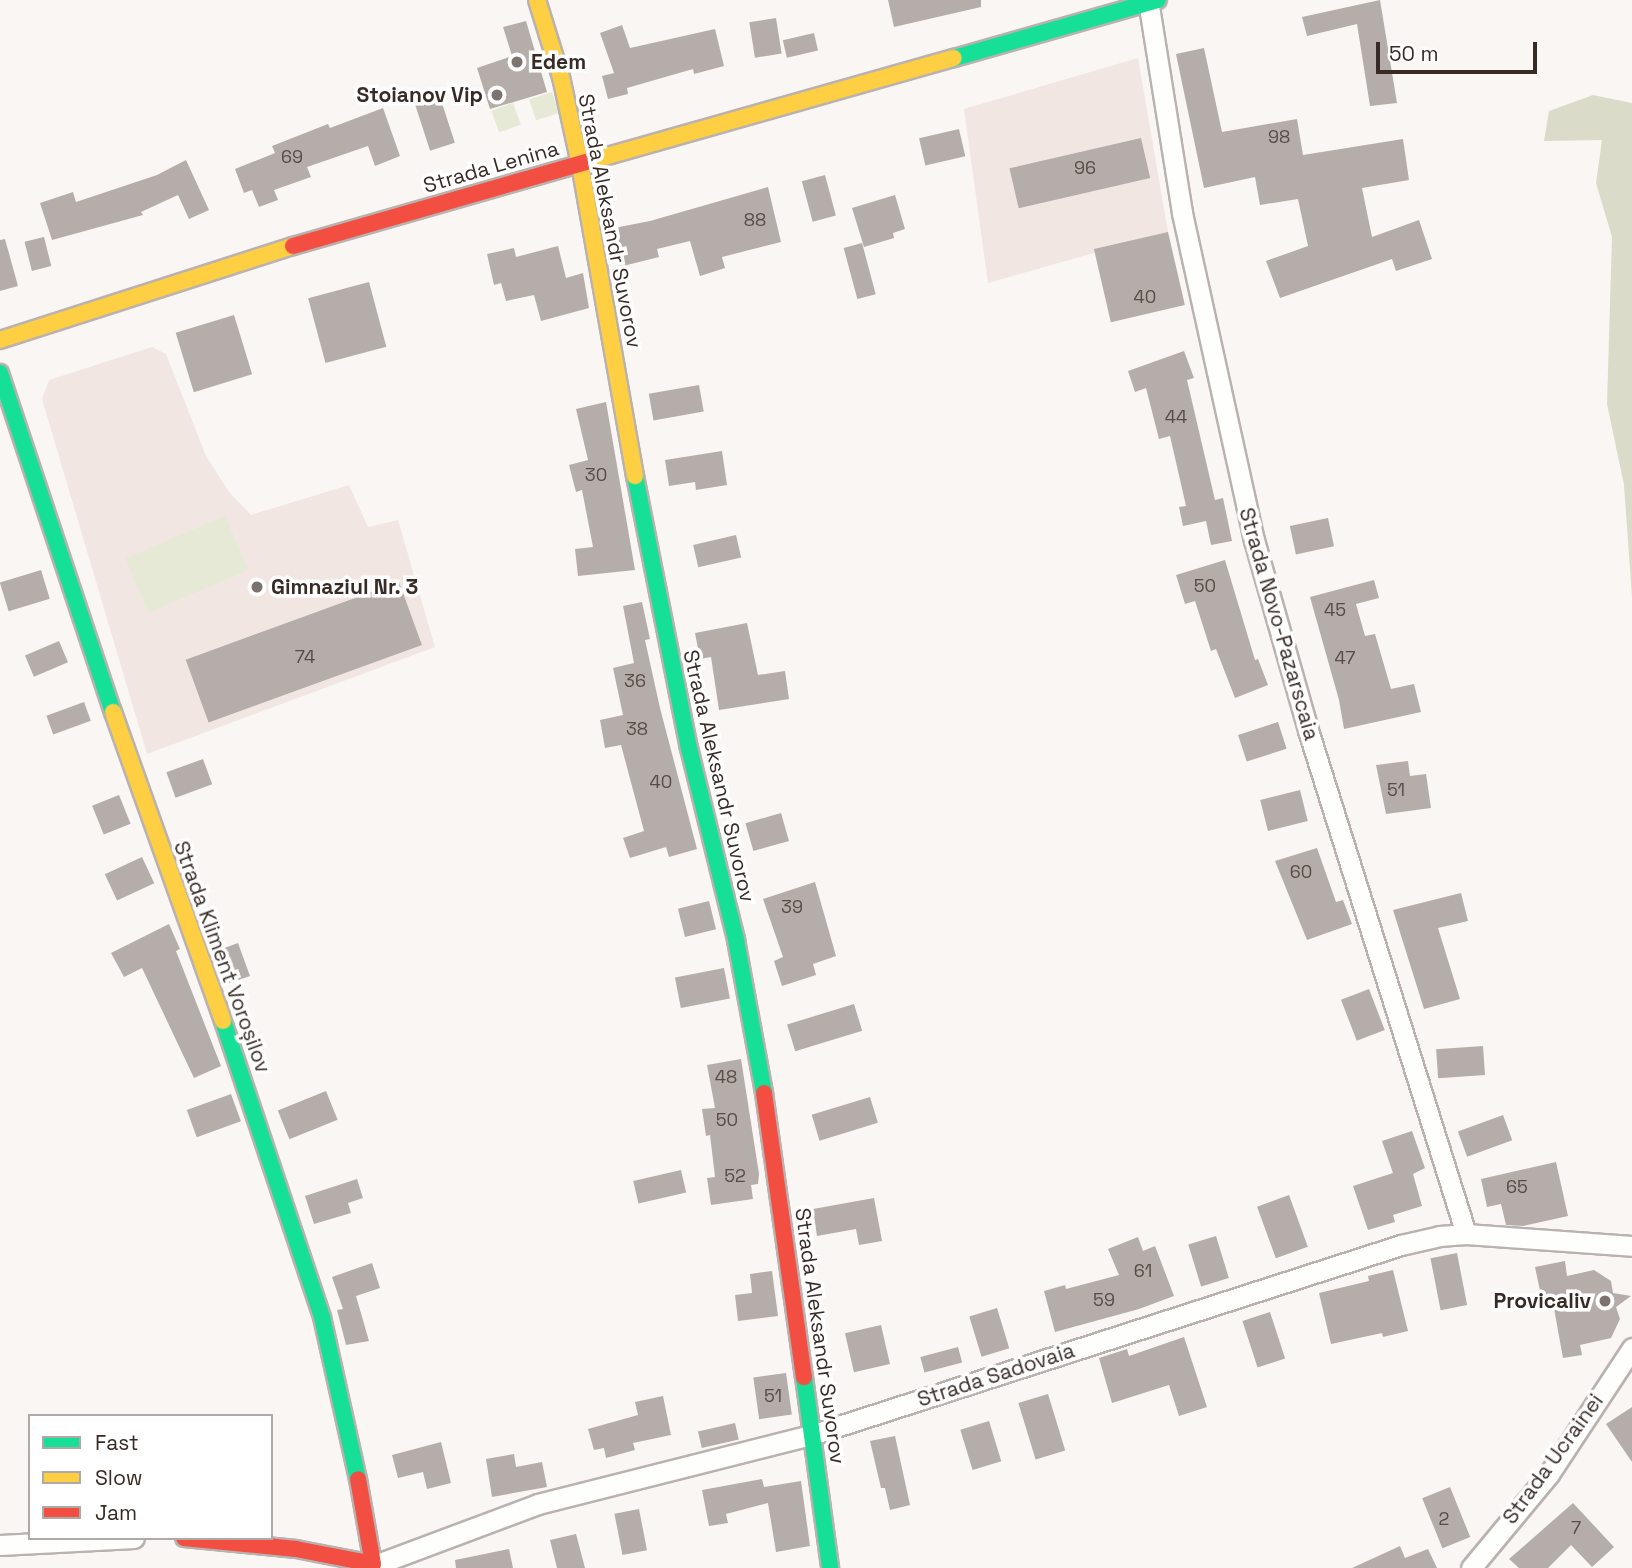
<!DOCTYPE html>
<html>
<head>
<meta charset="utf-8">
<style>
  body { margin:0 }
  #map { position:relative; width:1632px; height:1568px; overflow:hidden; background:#faf6f4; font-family:"Space Grotesk",sans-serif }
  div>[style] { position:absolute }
  .built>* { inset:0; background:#f1e6e2 }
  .green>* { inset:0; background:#e7e9d7; transform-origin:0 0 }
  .forest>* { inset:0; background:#dadcc9 }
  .building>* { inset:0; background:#b5ada9; transform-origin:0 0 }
  .roads { filter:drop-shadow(2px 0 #bab2af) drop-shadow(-2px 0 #bab2af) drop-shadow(0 2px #bab2af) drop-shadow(0 -2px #bab2af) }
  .street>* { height:19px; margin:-9.5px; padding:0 9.5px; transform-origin:9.5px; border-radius:9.5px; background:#fefefd }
  .fast>* { height:16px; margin:-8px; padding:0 8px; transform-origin:8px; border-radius:8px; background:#16e098 }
  .slow>* { height:16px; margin:-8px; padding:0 8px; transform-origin:8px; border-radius:8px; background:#ffcf43 }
  .jam>* { height:16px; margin:-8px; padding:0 8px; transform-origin:8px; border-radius:8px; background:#f24e42 }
  .dots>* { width:19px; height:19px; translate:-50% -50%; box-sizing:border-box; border:4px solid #fff; border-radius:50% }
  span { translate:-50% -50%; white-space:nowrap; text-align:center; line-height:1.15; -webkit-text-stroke:7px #fff; paint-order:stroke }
  .number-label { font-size:18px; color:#574c47 }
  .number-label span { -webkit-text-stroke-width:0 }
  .poi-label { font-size:21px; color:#382b26; font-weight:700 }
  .left { translate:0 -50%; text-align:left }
  .right { translate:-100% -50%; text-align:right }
  .street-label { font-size:21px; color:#382b26 }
  .legend { position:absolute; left:28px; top:1414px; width:245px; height:126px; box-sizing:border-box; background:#fff; border:2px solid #afaaa8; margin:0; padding:9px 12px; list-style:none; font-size:21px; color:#382b26 }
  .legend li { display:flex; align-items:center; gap:14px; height:35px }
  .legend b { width:35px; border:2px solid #afaaa8 }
  .scale { position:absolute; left:1376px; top:42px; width:161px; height:32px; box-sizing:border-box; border:4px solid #382b26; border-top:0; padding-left:9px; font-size:21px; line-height:24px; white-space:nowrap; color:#382b26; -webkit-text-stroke:5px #fff; paint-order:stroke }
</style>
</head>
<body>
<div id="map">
  <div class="built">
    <div style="clip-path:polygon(1138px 58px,1168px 232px,988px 283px,964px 109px)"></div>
    <div style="clip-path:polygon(152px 347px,166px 354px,206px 456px,229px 492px,251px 515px,349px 485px,368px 527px,398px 520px,435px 647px,147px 754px,42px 399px,49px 380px)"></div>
  </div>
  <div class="green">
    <div style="left:552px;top:92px;width:22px;height:24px;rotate:72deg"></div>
    <div style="left:513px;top:103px;width:23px;height:23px;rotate:70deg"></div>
    <div style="left:225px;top:516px;width:59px;height:108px;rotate:67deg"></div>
  </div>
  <div class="forest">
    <div style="clip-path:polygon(1593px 95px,1632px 103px,1632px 597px,1624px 485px,1607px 404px,1612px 237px,1596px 183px,1602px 140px,1544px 141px,1549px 111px)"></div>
  </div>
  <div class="building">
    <div style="clip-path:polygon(888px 0,981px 0,981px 7px,894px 27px)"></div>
    <div style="clip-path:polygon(1380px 0,1397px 103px,1370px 106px,1357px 24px,1307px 36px,1302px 17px)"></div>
    <div style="left:776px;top:18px;width:36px;height:27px;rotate:81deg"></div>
    <div style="clip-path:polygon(526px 21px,547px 92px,490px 109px,477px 68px,512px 56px,503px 27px)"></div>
    <div style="clip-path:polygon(622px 25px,630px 48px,715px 29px,724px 66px,694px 74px,693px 69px,627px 88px,628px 94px,608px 99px,602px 76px,614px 73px,600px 33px)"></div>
    <div style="left:814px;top:33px;width:18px;height:32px;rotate:77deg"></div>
    <div style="clip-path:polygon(1204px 48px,1222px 132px,1297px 119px,1303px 155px,1403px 139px,1409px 180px,1362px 188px,1372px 237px,1419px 220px,1432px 259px,1396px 271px,1392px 259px,1280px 298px,1266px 261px,1308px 246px,1298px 199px,1260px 205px,1255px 177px,1204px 188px,1176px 54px)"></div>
    <div style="left:440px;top:97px;width:48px;height:26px;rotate:72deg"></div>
    <div style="clip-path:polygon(383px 108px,400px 156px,375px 166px,368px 146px,307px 167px,311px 177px,274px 190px,278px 200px,259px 207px,252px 190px,244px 193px,235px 169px,275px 153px,272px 146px,328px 124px,330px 128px)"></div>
    <div style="left:959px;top:129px;width:28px;height:41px;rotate:77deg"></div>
    <div style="left:1141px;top:138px;width:41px;height:135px;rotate:77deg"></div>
    <div style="clip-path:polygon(186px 160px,209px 210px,189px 219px,178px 195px,141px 212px,143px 215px,52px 240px,40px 203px,73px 192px,76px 202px,157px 175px)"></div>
    <div style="left:825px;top:175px;width:42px;height:24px;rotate:75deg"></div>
    <div style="clip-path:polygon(768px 187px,781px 242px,722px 257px,725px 268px,700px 276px,690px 241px,657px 249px,659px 257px,619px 267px,609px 229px,650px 221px)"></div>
    <div style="clip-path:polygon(895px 195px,905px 229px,893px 233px,894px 238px,864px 247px,852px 208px)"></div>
    <div style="left:1168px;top:232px;width:75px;height:76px;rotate:77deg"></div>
    <div style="left:44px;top:237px;width:30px;height:20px;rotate:76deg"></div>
    <div style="clip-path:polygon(5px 239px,18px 286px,0 291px,0 240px)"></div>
    <div style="left:862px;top:243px;width:53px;height:19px;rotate:75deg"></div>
    <div style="clip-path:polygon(558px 246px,566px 278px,583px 273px,589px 308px,541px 321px,534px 295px,506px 301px,501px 283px,494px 285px,487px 254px,514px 248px,516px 257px)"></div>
    <div style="left:369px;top:282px;width:67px;height:63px;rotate:75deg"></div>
    <div style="left:234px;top:315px;width:62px;height:61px;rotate:73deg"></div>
    <div style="clip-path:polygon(1184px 351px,1194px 378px,1187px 380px,1215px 500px,1223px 498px,1232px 541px,1211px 545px,1206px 521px,1183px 526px,1179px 507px,1186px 506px,1170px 436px,1159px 439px,1146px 388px,1135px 392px,1128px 371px)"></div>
    <div style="left:699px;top:385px;width:27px;height:51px;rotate:80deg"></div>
    <div style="clip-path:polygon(606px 402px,635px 570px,578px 576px,575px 549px,593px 547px,582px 490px,576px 492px,569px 465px,588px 460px,576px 409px)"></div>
    <div style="clip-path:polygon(722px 451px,727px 485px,696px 490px,695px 482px,669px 486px,665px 460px)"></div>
    <div style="left:1328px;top:518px;width:29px;height:39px;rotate:78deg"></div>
    <div style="left:736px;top:535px;width:23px;height:44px;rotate:77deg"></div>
    <div style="clip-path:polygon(1225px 560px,1255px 660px,1258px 659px,1268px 685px,1235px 698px,1216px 649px,1211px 651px,1195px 601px,1185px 604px,1176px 575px)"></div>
    <div style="left:41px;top:570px;width:30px;height:43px;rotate:73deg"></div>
    <div style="clip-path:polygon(1374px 580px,1379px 598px,1356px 604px,1365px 636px,1375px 634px,1391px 689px,1414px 684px,1421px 712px,1344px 729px,1339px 700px,1310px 597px)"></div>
    <div style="left:399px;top:582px;width:67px;height:227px;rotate:70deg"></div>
    <div style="clip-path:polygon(642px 602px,650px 639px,645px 640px,660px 708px,697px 849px,669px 857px,666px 847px,630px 858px,623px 838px,644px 831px,621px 745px,605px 748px,600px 720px,623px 715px,613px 668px,634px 663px,623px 606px)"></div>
    <div style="clip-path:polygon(747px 623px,758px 675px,785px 671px,789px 699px,719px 710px,711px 657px,700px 659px,695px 633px)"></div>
    <div style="left:59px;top:641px;width:23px;height:37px;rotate:67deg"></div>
    <div style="left:84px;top:702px;width:20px;height:40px;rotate:70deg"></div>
    <div style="left:1278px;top:722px;width:28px;height:42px;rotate:72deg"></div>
    <div style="left:203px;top:759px;width:27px;height:39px;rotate:70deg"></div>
    <div style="clip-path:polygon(1408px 761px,1410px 776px,1426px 774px,1431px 808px,1386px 814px,1376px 765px)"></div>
    <div style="left:1300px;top:790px;width:32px;height:41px;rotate:76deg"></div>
    <div style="left:119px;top:795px;width:31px;height:29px;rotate:68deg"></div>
    <div style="left:781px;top:813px;width:29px;height:37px;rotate:74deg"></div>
    <div style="clip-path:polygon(1317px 848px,1336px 902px,1343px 900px,1352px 924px,1307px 940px,1275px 861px)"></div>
    <div style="left:142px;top:857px;width:29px;height:41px;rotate:65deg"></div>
    <div style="clip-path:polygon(815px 882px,836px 956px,813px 964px,816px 975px,782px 986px,774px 961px,783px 957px,763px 899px)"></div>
    <div style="clip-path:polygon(1461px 893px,1468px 921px,1438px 928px,1460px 999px,1424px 1009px,1393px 910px)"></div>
    <div style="left:709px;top:901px;width:29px;height:32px;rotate:76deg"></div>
    <div style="clip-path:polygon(169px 924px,180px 949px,176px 951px,221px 1066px,194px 1078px,142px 968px,124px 977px,111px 953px)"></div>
    <div style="left:238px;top:943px;width:35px;height:24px;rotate:70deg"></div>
    <div style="left:724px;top:968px;width:31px;height:50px;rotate:79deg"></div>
    <div style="left:1369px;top:989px;width:44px;height:30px;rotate:69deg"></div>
    <div style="left:854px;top:1004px;width:28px;height:70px;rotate:73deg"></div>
    <div style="left:1483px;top:1046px;width:29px;height:47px;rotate:86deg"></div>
    <div style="clip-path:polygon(741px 1059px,759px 1174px,758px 1184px,751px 1185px,753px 1199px,711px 1205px,707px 1178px,715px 1177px,710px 1135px,706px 1136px,702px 1109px,715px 1108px,707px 1065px)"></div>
    <div style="left:326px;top:1091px;width:31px;height:52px;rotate:68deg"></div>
    <div style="left:231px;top:1094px;width:29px;height:47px;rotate:70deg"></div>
    <div style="left:870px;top:1097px;width:27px;height:61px;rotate:73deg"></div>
    <div style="left:1503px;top:1115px;width:27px;height:48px;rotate:70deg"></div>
    <div style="clip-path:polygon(1412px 1131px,1425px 1168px,1413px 1174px,1422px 1206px,1393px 1215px,1395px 1222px,1368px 1230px,1353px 1186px,1393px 1173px,1382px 1141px)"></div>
    <div style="clip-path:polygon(1556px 1162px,1568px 1216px,1523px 1226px,1506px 1225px,1501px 1204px,1487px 1207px,1481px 1179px)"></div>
    <div style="left:681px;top:1170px;width:23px;height:49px;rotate:77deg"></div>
    <div style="clip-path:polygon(357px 1179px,363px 1198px,348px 1203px,351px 1213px,314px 1224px,305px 1196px)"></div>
    <div style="left:1289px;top:1195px;width:55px;height:34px;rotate:70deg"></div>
    <div style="clip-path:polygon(874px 1198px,882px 1241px,859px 1245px,856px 1229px,817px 1236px,813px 1209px)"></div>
    <div style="left:1216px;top:1236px;width:44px;height:29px;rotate:73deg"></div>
    <div style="clip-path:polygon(1138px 1237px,1143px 1251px,1155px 1246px,1174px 1296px,1139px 1309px,1055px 1332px,1044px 1291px,1065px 1285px,1066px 1289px,1119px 1275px,1108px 1249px)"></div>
    <div style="left:1457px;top:1253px;width:53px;height:27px;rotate:79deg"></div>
    <div style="clip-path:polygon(1565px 1261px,1567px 1276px,1594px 1270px,1611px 1281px,1613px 1293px,1631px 1296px,1616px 1307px,1620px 1319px,1611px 1338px,1580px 1345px,1582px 1355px,1563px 1358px,1553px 1303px,1543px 1305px,1535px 1267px)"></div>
    <div style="clip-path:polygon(372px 1263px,380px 1288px,356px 1296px,369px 1341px,346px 1345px,337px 1310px,343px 1309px,332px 1277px)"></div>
    <div style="clip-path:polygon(1393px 1270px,1408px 1331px,1383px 1337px,1382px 1333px,1331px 1344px,1319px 1293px,1369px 1281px,1368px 1276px)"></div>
    <div style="clip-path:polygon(772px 1271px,778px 1316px,738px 1321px,735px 1295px,752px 1293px,750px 1274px)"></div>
    <div style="left:997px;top:1308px;width:42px;height:29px;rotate:73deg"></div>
    <div style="left:1270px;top:1312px;width:49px;height:29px;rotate:72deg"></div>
    <div style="left:881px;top:1325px;width:40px;height:37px;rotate:77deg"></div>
    <div style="clip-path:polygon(1184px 1337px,1207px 1407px,1179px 1416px,1169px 1385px,1112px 1403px,1099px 1358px,1127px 1349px,1129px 1356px)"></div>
    <div style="left:958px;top:1347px;width:16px;height:39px;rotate:75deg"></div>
    <div style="left:786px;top:1373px;width:42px;height:33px;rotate:82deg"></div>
    <div style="left:1048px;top:1394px;width:59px;height:31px;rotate:73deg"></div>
    <div style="clip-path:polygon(663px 1396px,671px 1435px,633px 1443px,635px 1450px,606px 1458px,604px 1448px,594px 1450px,588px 1429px,638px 1415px,635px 1402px)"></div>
    <div style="clip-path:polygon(1632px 1407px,1632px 1462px,1606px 1424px)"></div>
    <div style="left:989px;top:1421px;width:42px;height:30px;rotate:73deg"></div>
    <div style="left:735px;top:1423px;width:17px;height:38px;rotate:77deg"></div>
    <div style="clip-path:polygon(895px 1436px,910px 1505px,890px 1510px,885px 1488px,881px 1488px,870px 1441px)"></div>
    <div style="clip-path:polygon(441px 1442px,451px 1483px,427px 1489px,423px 1472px,398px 1478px,392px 1455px)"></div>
    <div style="clip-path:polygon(514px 1454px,516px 1467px,542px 1462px,547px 1487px,492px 1497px,486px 1459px)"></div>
    <div style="clip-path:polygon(762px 1479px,764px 1487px,801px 1481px,810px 1546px,776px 1552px,768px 1503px,726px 1514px,728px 1523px,709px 1526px,702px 1490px)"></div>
    <div style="left:1450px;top:1487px;width:54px;height:30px;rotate:68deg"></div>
    <div style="clip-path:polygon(1573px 1503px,1614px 1547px,1592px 1567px,1571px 1545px,1548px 1568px,1519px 1568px,1509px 1559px)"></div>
    <div style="left:639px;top:1509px;width:42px;height:25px;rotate:79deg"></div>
    <div style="clip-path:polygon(576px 1534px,585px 1568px,557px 1568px,550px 1540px)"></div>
    <div style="clip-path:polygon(1400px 1546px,1405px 1558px,1428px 1549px,1437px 1568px,1352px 1568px)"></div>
    <div style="clip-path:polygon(509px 1549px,513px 1568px,456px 1568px,455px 1560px)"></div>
  </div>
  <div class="roads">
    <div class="street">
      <div style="left:1148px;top:0;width:216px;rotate:80.9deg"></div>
      <div style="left:1182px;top:213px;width:335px;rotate:77.6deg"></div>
      <div style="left:1254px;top:540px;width:198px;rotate:74.1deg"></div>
      <div style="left:1308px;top:730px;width:528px;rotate:72.59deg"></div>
      <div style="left:0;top:1545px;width:134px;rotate:-3deg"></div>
      <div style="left:367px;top:1568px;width:183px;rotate:-20.5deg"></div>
      <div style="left:538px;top:1504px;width:285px;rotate:-14.2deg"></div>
      <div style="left:814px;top:1434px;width:617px;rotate:-17.85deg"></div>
      <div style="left:1401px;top:1245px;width:39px;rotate:-13deg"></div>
      <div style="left:1439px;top:1236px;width:27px;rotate:-4deg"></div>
      <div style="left:1466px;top:1234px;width:166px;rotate:4.1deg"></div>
      <div style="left:1471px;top:1568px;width:122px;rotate:-50.3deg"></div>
      <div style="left:1549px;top:1474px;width:151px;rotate:-56.6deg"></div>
    </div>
    <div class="fast">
      <div style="left:954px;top:58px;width:212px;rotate:-15.9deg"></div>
      <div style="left:0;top:373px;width:357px;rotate:71.6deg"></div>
      <div style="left:635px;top:476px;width:277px;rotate:78.8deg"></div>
      <div style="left:689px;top:748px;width:198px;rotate:76.2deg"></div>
      <div style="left:736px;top:940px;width:156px;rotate:79.6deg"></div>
      <div style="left:223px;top:1021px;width:312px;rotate:71.5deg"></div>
      <div style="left:322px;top:1317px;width:166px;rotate:77.5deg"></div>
      <div style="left:804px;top:1377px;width:193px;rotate:82.2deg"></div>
    </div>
    <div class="slow">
      <div style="left:537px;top:0;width:81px;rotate:72.7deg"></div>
      <div style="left:561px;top:77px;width:89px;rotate:77.7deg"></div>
      <div style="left:580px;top:164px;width:317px;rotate:80deg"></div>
      <div style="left:586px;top:162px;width:382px;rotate:-15.8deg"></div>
      <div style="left:0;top:340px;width:308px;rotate:-17.8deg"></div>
      <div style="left:113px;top:712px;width:328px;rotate:70.4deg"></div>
    </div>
    <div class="jam">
      <div style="left:293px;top:246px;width:305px;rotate:-16deg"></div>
      <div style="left:764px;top:1093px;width:287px;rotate:82deg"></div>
      <div style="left:184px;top:1538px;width:113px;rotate:5.6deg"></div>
      <div style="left:296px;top:1549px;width:78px;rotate:11deg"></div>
      <div style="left:373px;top:1564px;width:86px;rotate:-100deg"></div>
    </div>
  </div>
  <div class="dots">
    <div style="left:517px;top:62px;background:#7c726e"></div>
    <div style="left:497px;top:95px;background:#7c726e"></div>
    <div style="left:257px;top:587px;background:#7c726e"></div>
    <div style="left:1605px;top:1301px;background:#7c726e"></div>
  </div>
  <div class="number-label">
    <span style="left:1279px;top:137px">98</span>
    <span style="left:292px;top:157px">69</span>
    <span style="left:1085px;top:168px">96</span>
    <span style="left:755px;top:220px">88</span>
    <span style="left:1145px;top:297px">40</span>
    <span style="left:1176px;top:417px">44</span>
    <span style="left:596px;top:475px">30</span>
    <span style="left:1205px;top:586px">50</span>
    <span style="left:1335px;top:610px">45</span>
    <span style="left:305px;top:657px">74</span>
    <span style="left:1345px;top:658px">47</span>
    <span style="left:635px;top:681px">36</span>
    <span style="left:637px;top:729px">38</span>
    <span style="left:661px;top:782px">40</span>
    <span style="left:1396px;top:790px">51</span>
    <span style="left:1301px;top:872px">60</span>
    <span style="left:792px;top:907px">39</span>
    <span style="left:726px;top:1077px">48</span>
    <span style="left:727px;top:1120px">50</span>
    <span style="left:735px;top:1176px">52</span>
    <span style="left:1517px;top:1187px">65</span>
    <span style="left:1143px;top:1271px">61</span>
    <span style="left:1104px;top:1300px">59</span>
    <span style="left:773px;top:1396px">51</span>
    <span style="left:1444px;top:1519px">2</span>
    <span style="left:1576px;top:1528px">7</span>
  </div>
  <div class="poi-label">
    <span class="left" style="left:531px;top:62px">Edem</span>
    <span class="right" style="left:483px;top:95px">Stoianov Vip</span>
    <span class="left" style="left:271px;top:587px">Gimnaziul Nr. 3</span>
    <span class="right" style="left:1591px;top:1301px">Provicaliv</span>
  </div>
  <div class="street-label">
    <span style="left:491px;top:167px;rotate:-16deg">Strada Lenina</span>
    <span style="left:610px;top:221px;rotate:79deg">Strada Aleksandr Suvorov</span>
    <span style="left:1279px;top:624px;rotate:74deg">Strada Novo-Pazarscaia</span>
    <span style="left:719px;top:776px;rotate:77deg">Strada Aleksandr Suvorov</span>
    <span style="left:222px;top:957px;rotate:70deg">Strada Kliment Voroșilov</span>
    <span style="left:820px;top:1336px;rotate:82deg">Strada Aleksandr Suvorov</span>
    <span style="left:996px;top:1375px;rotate:-18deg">Strada Sadovaia</span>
    <span style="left:1553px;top:1459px;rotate:-54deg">Strada Ucrainei</span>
  </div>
  <ul class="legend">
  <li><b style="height:9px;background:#16e098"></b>Fast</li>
  <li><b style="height:9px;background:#ffcf43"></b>Slow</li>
  <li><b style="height:9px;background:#f24e42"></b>Jam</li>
  </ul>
  <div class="scale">50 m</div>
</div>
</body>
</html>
